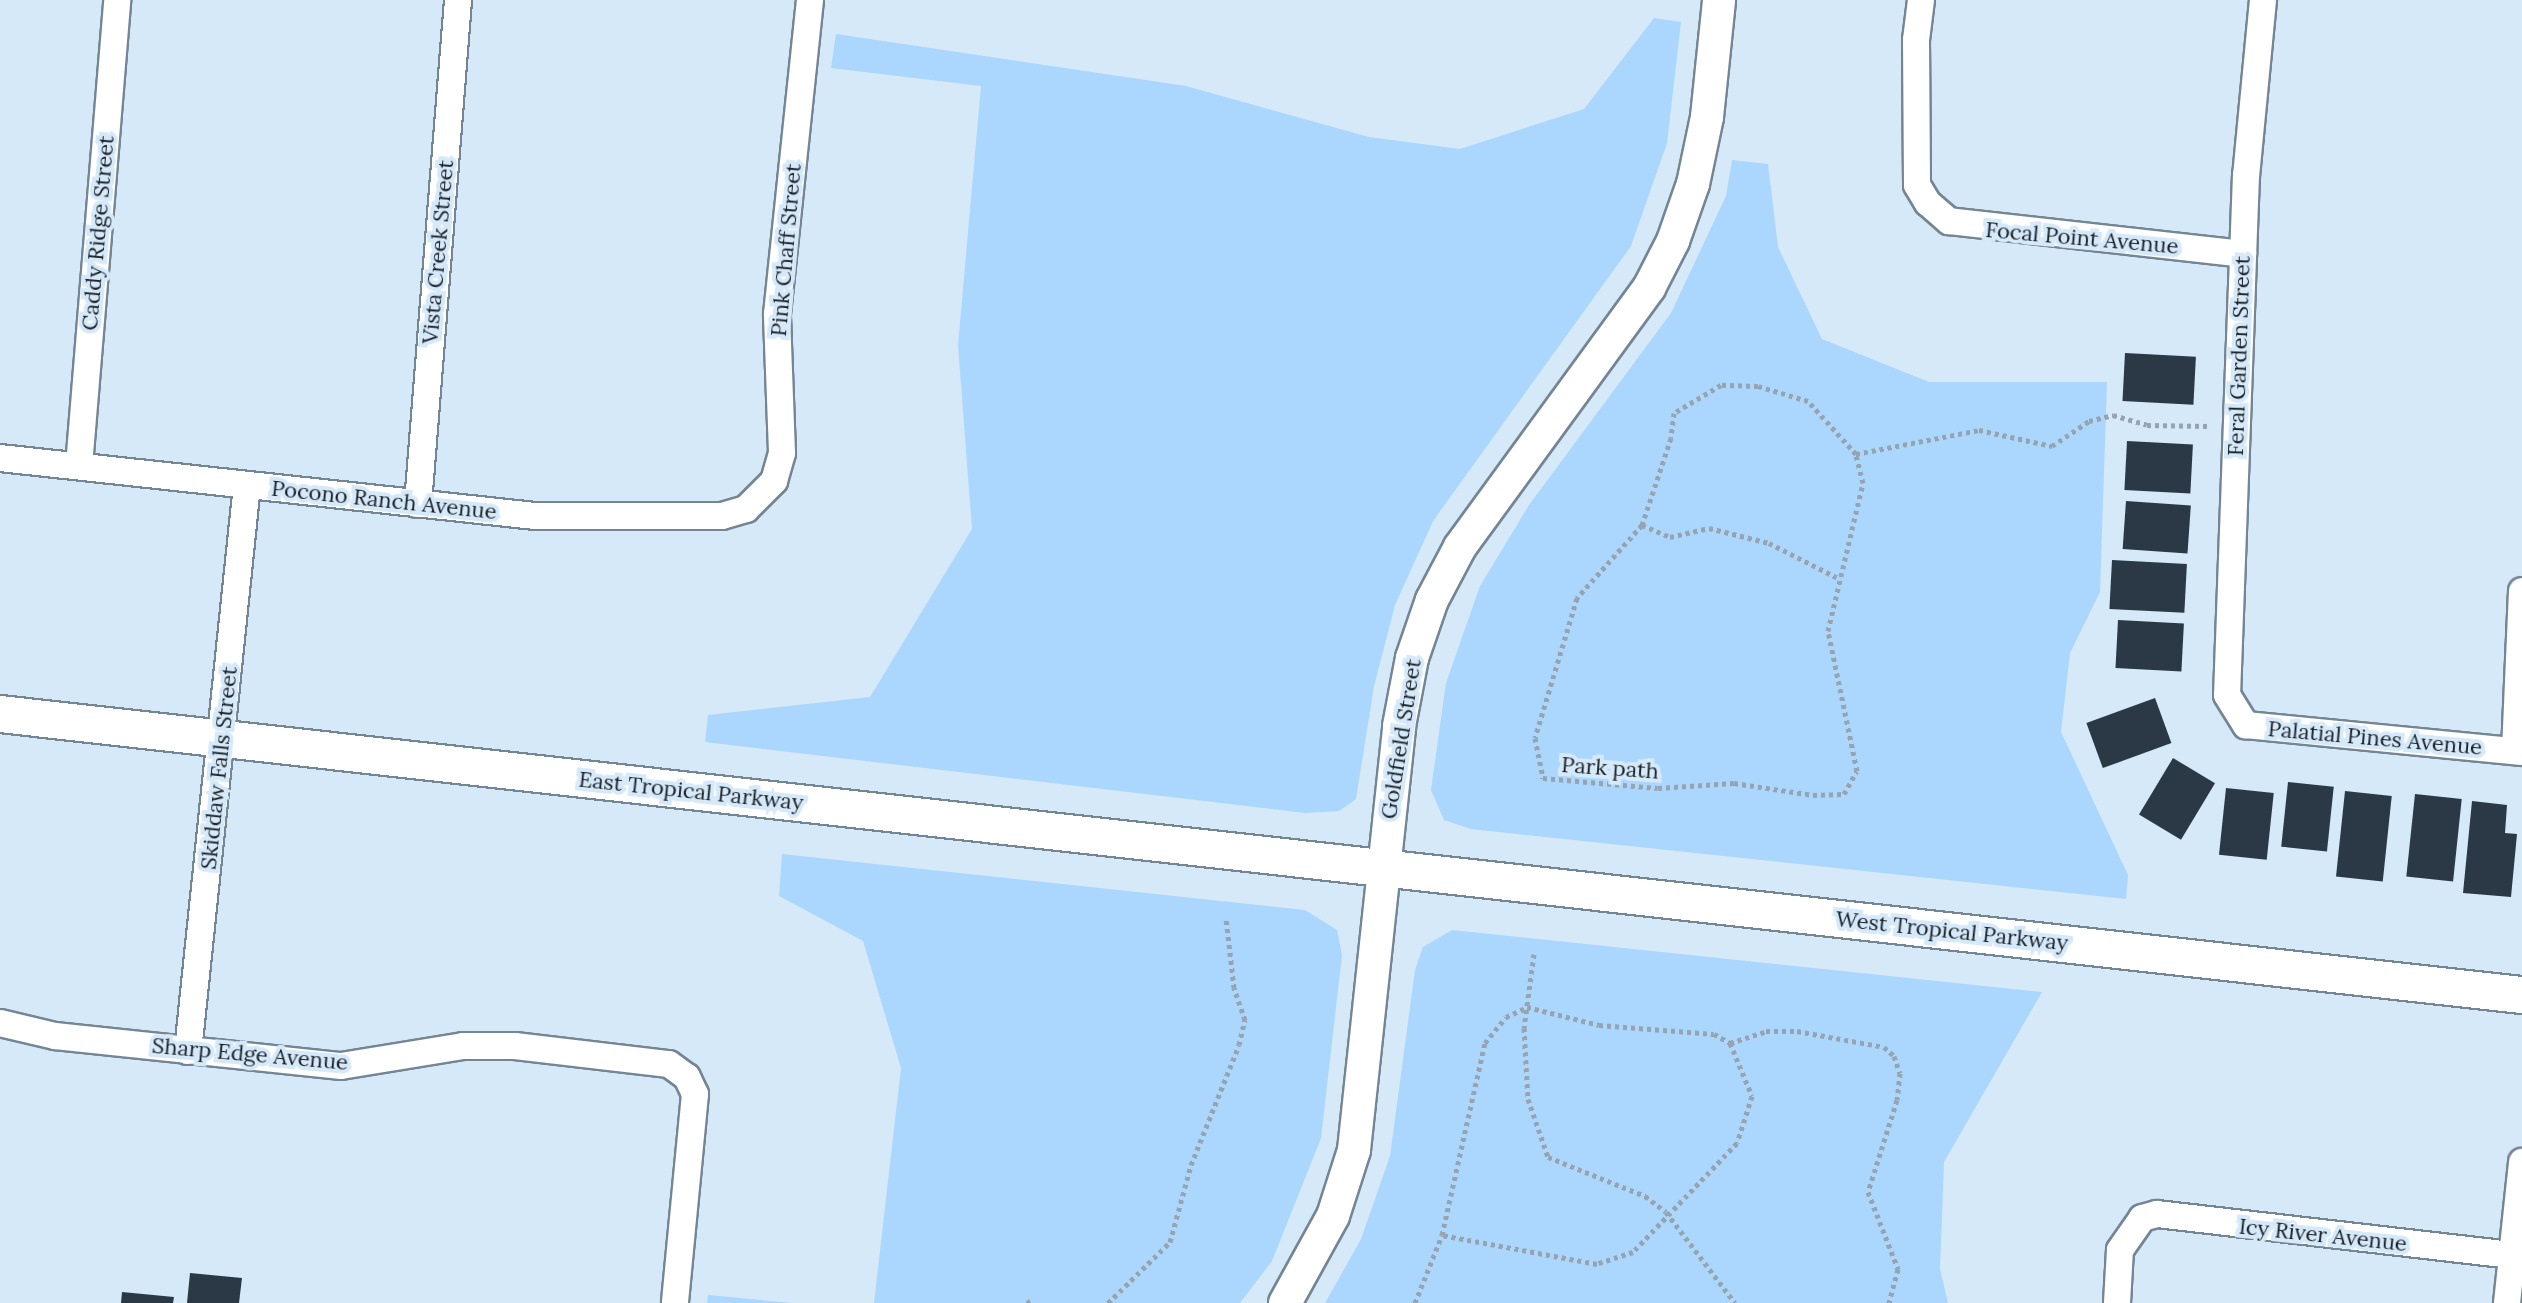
<!DOCTYPE html>
<html>
<head>
<meta charset="utf-8">
<style>
  body { margin:0 }
  #map { position:relative; width:2522px; height:1303px; overflow:hidden; background:#d6e9f9; font-family:Lora,serif }
  div>[style] { position:absolute }
  .green>* { inset:0; background:#abd6fd }
  .building>* { inset:0; background:#2a3945; transform-origin:0 0 }
  .path>* { height:5px; margin-top:-2.5px; transform-origin:0; background:repeating-linear-gradient(90deg,#96a4b1 0 4px,transparent 0 8px) }
  .roads { filter:drop-shadow(2px 0 #748594) drop-shadow(-2px 0 #748594) drop-shadow(0 2px #748594) drop-shadow(0 -2px #748594) }
  .minor>* { height:26px; margin:-13px; padding:0 13px; transform-origin:13px; border-radius:13px; background:#fff }
  .tertiary>* { height:32px; margin:-16px; padding:0 16px; transform-origin:16px; border-radius:16px; background:#fff }
  .secondary>* { height:36px; margin:-18px; padding:0 18px; transform-origin:18px; border-radius:18px; background:#fff }
  span { translate:-50% -50%; white-space:nowrap; text-align:center; line-height:1.15; -webkit-text-stroke:8px #d6e9f9; paint-order:stroke }
  .street-label { font-size:22px; color:#1a2127 }
</style>
</head>
<body>
<div id="map">
  <div class="green">
    <div style="clip-path:polygon(1654px 18px,1681px 22px,1667px 143px,1631px 246px,1433px 521px,1395px 605px,1374px 686px,1356px 799px,1339px 811px,1305px 813px,705px 742px,708px 715px,870px 697px,972px 529px,958px 345px,981px 86px,831px 68px,836px 34px,1186px 86px,1369px 137px,1460px 149px,1584px 109px)"></div>
    <div style="clip-path:polygon(1732px 160px,1768px 164px,1778px 247px,1822px 339px,1929px 382px,2107px 382px,2100px 592px,2070px 653px,2061px 732px,2128px 875px,2126px 899px,1471px 829px,1444px 820px,1431px 790px,1446px 683px,1480px 586px,1529px 505px,1671px 313px,1726px 196px)"></div>
    <div style="clip-path:polygon(782px 854px,1305px 910px,1337px 930px,1342px 955px,1321px 1138px,1272px 1261px,1240px 1303px,874px 1303px,901px 1068px,863px 941px,779px 896px)"></div>
    <div style="clip-path:polygon(1452px 930px,2042px 992px,1944px 1162px,1940px 1269px,1948px 1303px,1325px 1303px,1361px 1239px,1390px 1156px,1415px 970px,1423px 947px)"></div>
    <div style="clip-path:polygon(708px 1295px,792px 1303px,707px 1303px)"></div>
  </div>
  <div class="building">
    <div style="left:2125px;top:353px;width:71px;height:48px;rotate:3deg"></div>
    <div style="left:2127px;top:441px;width:66px;height:49px;rotate:3deg"></div>
    <div style="left:2126px;top:501px;width:65px;height:48px;rotate:4deg"></div>
    <div style="left:2112px;top:560px;width:75px;height:49px;rotate:3deg"></div>
    <div style="left:2118px;top:620px;width:66px;height:48px;rotate:3deg"></div>
    <div style="left:2155px;top:698px;width:48px;height:73px;rotate:70deg"></div>
    <div style="left:2173px;top:758px;width:49px;height:66px;rotate:31deg"></div>
    <div style="left:2288px;top:782px;width:46px;height:65px;rotate:6deg"></div>
    <div style="left:2226px;top:788px;width:48px;height:67px;rotate:6deg"></div>
    <div style="left:2345px;top:791px;width:47px;height:86px;rotate:6deg"></div>
    <div style="left:2415px;top:794px;width:47px;height:83px;rotate:6deg"></div>
    <div style="clip-path:polygon(2472px 801px,2507px 805px,2505px 833px,2517px 834px,2511px 897px,2463px 893px)"></div>
    <div style="clip-path:polygon(190px 1273px,242px 1278px,239px 1303px,187px 1303px)"></div>
    <div style="clip-path:polygon(122px 1292px,174px 1297px,173px 1303px,121px 1303px)"></div>
  </div>
  <div class="path">
    <div style="left:1856px;top:454px;width:72px;rotate:-132.2deg"></div>
    <div style="left:1808px;top:401px;width:52px;rotate:-163.3deg"></div>
    <div style="left:1758px;top:386px;width:37px;rotate:-178deg"></div>
    <div style="left:1721px;top:385px;width:55px;rotate:149.2deg"></div>
    <div style="left:1674px;top:413px;width:25px;rotate:97deg"></div>
    <div style="left:1671px;top:438px;width:92px;rotate:108.4deg"></div>
    <div style="left:1642px;top:525px;width:98px;rotate:131.7deg"></div>
    <div style="left:1577px;top:598px;width:146px;rotate:106.7deg"></div>
    <div style="left:1535px;top:738px;width:41px;rotate:78.7deg"></div>
    <div style="left:1543px;top:778px;width:115px;rotate:5deg"></div>
    <div style="left:1658px;top:788px;width:76px;rotate:-3.8deg"></div>
    <div style="left:1734px;top:783px;width:80px;rotate:8.6deg"></div>
    <div style="left:1813px;top:795px;width:31px;rotate:-2deg"></div>
    <div style="left:1844px;top:794px;width:26px;rotate:-61deg"></div>
    <div style="left:1857px;top:771px;width:143px;rotate:-101.7deg"></div>
    <div style="left:1828px;top:631px;width:152px;rotate:-76.7deg"></div>
    <div style="left:1863px;top:483px;width:30px;rotate:-104deg"></div>
    <div style="left:1856px;top:454px;width:125px;rotate:-11deg"></div>
    <div style="left:1979px;top:430px;width:75px;rotate:12.4deg"></div>
    <div style="left:2052px;top:446px;width:45px;rotate:-34deg"></div>
    <div style="left:2089px;top:421px;width:25px;rotate:-14deg"></div>
    <div style="left:2113px;top:415px;width:35px;rotate:16deg"></div>
    <div style="left:2147px;top:425px;width:61px;rotate:0.9deg"></div>
    <div style="left:1642px;top:525px;width:30px;rotate:23deg"></div>
    <div style="left:1670px;top:537px;width:40px;rotate:-13deg"></div>
    <div style="left:1709px;top:528px;width:62px;rotate:14deg"></div>
    <div style="left:1769px;top:543px;width:80px;rotate:26.9deg"></div>
    <div style="left:1534px;top:954px;width:75px;rotate:97.7deg"></div>
    <div style="left:1524px;top:1028px;width:71px;rotate:86.8deg"></div>
    <div style="left:1528px;top:1099px;width:61px;rotate:71deg"></div>
    <div style="left:1548px;top:1157px;width:105px;rotate:21.9deg"></div>
    <div style="left:1645px;top:1196px;width:26px;rotate:37deg"></div>
    <div style="left:1666px;top:1212px;width:114px;rotate:52.8deg"></div>
    <div style="left:1730px;top:1043px;width:38px;rotate:-18deg"></div>
    <div style="left:1766px;top:1031px;width:31px"></div>
    <div style="left:1797px;top:1031px;width:88px;rotate:10.4deg"></div>
    <div style="left:1884px;top:1047px;width:13px;rotate:42deg"></div>
    <div style="left:1894px;top:1056px;width:18px;rotate:71deg"></div>
    <div style="left:1900px;top:1073px;width:27px;rotate:96deg"></div>
    <div style="left:1897px;top:1100px;width:96px;rotate:107.5deg"></div>
    <div style="left:1868px;top:1192px;width:83px;rotate:68.7deg"></div>
    <div style="left:1898px;top:1269px;width:35px;rotate:105deg"></div>
    <div style="left:1027px;top:1303px;width:4px;rotate:-34deg"></div>
    <div style="left:1108px;top:1303px;width:87px;rotate:-44.5deg"></div>
    <div style="left:1170px;top:1242px;width:80px;rotate:-74.7deg"></div>
    <div style="left:1191px;top:1165px;width:129px;rotate:-68.2deg"></div>
    <div style="left:1239px;top:1045px;width:26px;rotate:-77deg"></div>
    <div style="left:1245px;top:1020px;width:34px;rotate:-109deg"></div>
    <div style="left:1234px;top:988px;width:70px;rotate:-96.5deg"></div>
    <div style="left:1415px;top:1303px;width:73px;rotate:-68.3deg"></div>
    <div style="left:1442px;top:1235px;width:197px;rotate:-77.4deg"></div>
    <div style="left:1485px;top:1043px;width:33px;rotate:-51deg"></div>
    <div style="left:1506px;top:1017px;width:23px;rotate:-25deg"></div>
    <div style="left:1527px;top:1007px;width:74px;rotate:14deg"></div>
    <div style="left:1599px;top:1025px;width:115px;rotate:4.5deg"></div>
    <div style="left:1714px;top:1034px;width:18px;rotate:29deg"></div>
    <div style="left:1730px;top:1043px;width:57px;rotate:67.5deg"></div>
    <div style="left:1752px;top:1096px;width:49px;rotate:107.7deg"></div>
    <div style="left:1737px;top:1143px;width:151px;rotate:133.7deg"></div>
    <div style="left:1633px;top:1252px;width:38px;rotate:162deg"></div>
    <div style="left:1597px;top:1264px;width:158px;rotate:-169.4deg"></div>
  </div>
  <div class="roads">
    <div class="minor">
      <div style="left:1921px;top:0;width:40px;rotate:97.1deg"></div>
      <div style="left:1916px;top:40px;width:145px;rotate:89.6deg"></div>
      <div style="left:1917px;top:185px;width:21px;rotate:59deg"></div>
      <div style="left:1928px;top:203px;width:28px;rotate:41deg"></div>
      <div style="left:1949px;top:221px;width:296px;rotate:6.4deg"></div>
      <div style="left:2263px;top:0;width:176px;rotate:95.5deg"></div>
      <div style="left:2246px;top:175px;width:520px;rotate:92.09deg"></div>
      <div style="left:2227px;top:695px;width:36px;rotate:58deg"></div>
      <div style="left:2246px;top:725px;width:277px;rotate:5.6deg"></div>
      <div style="left:0;top:458px;width:538px;rotate:6.19deg"></div>
      <div style="left:535px;top:516px;width:187px"></div>
      <div style="left:722px;top:516px;width:25px;rotate:-16deg"></div>
      <div style="left:746px;top:509px;width:40px;rotate:-45deg"></div>
      <div style="left:774px;top:481px;width:29px;rotate:-74deg"></div>
      <div style="left:782px;top:453px;width:139px;rotate:-92.1deg"></div>
      <div style="left:777px;top:314px;width:316px;rotate:-84deg"></div>
      <div style="left:79px;top:466px;width:468px;rotate:-85.3deg"></div>
      <div style="left:418px;top:504px;width:506px;rotate:-85.46deg"></div>
      <div style="left:2515px;top:751px;width:160px;rotate:-87.5deg"></div>
      <div style="left:0;top:1023px;width:57px;rotate:13.3deg"></div>
      <div style="left:55px;top:1036px;width:288px;rotate:6deg"></div>
      <div style="left:341px;top:1066px;width:124px;rotate:-9.3deg"></div>
      <div style="left:463px;top:1046px;width:52px"></div>
      <div style="left:515px;top:1046px;width:155px;rotate:6.7deg"></div>
      <div style="left:669px;top:1064px;width:22px;rotate:36deg"></div>
      <div style="left:687px;top:1077px;width:19px;rotate:65deg"></div>
      <div style="left:695px;top:1094px;width:210px;rotate:95.5deg"></div>
      <div style="left:188px;top:1051px;width:569px;rotate:-84.05deg"></div>
      <div style="left:2117px;top:1303px;width:53px;rotate:-86.8deg"></div>
      <div style="left:2120px;top:1250px;width:39px;rotate:-55deg"></div>
      <div style="left:2142px;top:1218px;width:16px;rotate:-15deg"></div>
      <div style="left:2157px;top:1214px;width:367px;rotate:6.6deg"></div>
      <div style="left:2507px;top:1303px;width:142px;rotate:-83.9deg"></div>
    </div>
    <div class="tertiary">
      <div style="left:1285px;top:1303px;width:99px;rotate:-61.1deg"></div>
      <div style="left:1333px;top:1216px;width:69px;rotate:-72.3deg"></div>
      <div style="left:1354px;top:1150px;width:426px;rotate:-83.9deg"></div>
      <div style="left:1399px;top:726px;width:69px;rotate:-79.2deg"></div>
      <div style="left:1412px;top:658px;width:61px;rotate:-71deg"></div>
      <div style="left:1432px;top:600px;width:60px;rotate:-62.2deg"></div>
      <div style="left:1460px;top:547px;width:321px;rotate:-53.9deg"></div>
      <div style="left:1649px;top:288px;width:53px;rotate:-62.9deg"></div>
      <div style="left:1673px;top:241px;width:60px;rotate:-70.7deg"></div>
      <div style="left:1693px;top:184px;width:68px;rotate:-78.2deg"></div>
      <div style="left:1707px;top:117px;width:118px;rotate:-84.1deg"></div>
    </div>
    <div class="secondary">
      <div style="left:0;top:714px;width:2538px;rotate:6.36deg"></div>
    </div>
  </div>
  <div class="street-label">
    <span style="left:98px;top:233px;rotate:-85deg">Caddy Ridge Street</span>
    <span style="left:2082px;top:238px;rotate:5deg">Focal Point Avenue</span>
    <span style="left:786px;top:250px;rotate:-85deg">Pink Chaff Street</span>
    <span style="left:438px;top:252px;rotate:-85deg">Vista Creek Street</span>
    <span style="left:2239px;top:356px;rotate:-88deg">Feral Garden Street</span>
    <span style="left:384px;top:500px;rotate:6deg">Pocono Ranch Avenue</span>
    <span style="left:2375px;top:738px;rotate:5deg">Palatial Pines Avenue</span>
    <span style="left:1401px;top:739px;rotate:-81deg">Goldfield Street</span>
    <span style="left:219px;top:768px;rotate:-84deg">Skiddaw Falls Street</span>
    <span style="left:1610px;top:768px;rotate:4deg">Park path</span>
    <span style="left:691px;top:791px;rotate:6deg">East Tropical Parkway</span>
    <span style="left:1952px;top:931px;rotate:6deg">West Tropical Parkway</span>
    <span style="left:250px;top:1054px;rotate:5deg">Sharp Edge Avenue</span>
    <span style="left:2323px;top:1235px;rotate:6deg">Icy River Avenue</span>
  </div>
</div>
</body>
</html>
